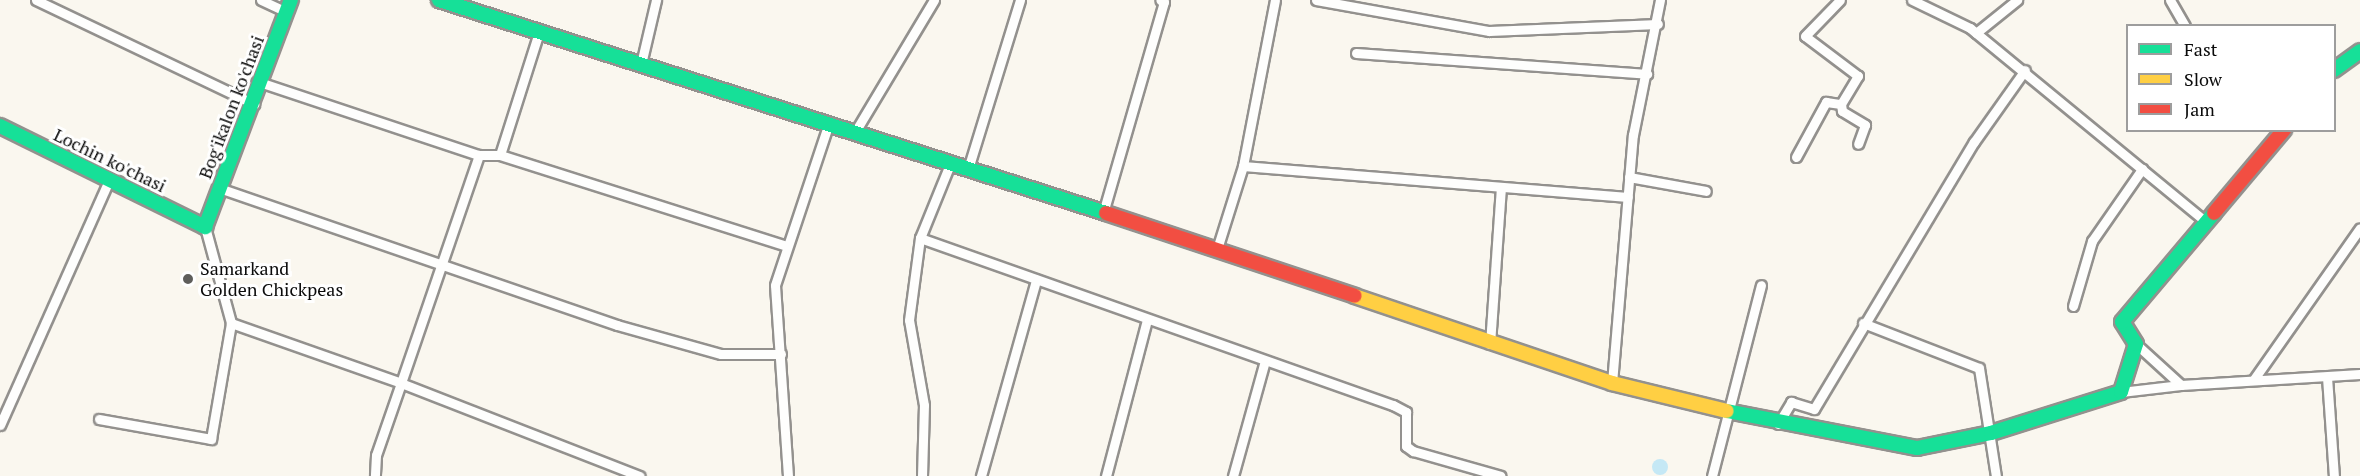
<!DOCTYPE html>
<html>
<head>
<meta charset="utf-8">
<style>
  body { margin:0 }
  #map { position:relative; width:2360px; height:476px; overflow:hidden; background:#faf7ef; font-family:"PT Serif",serif }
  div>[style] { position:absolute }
  .water>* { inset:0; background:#c5e8f5 }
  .round { border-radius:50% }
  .roads { filter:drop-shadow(2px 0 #93918e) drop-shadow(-2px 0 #93918e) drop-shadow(0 2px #93918e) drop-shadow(0 -2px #93918e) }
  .street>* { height:9px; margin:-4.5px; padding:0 4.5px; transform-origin:4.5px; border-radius:4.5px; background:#fefefd }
  .fast>* { height:14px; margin:-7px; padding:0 7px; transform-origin:7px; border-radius:7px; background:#16e098 }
  .slow>* { height:14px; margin:-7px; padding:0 7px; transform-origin:7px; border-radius:7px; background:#ffcf43 }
  .jam>* { height:14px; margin:-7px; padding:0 7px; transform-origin:7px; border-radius:7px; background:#f24e42 }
  .dots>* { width:16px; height:16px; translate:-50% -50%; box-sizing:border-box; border:3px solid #fff; border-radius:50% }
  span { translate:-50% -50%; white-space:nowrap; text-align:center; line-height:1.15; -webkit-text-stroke:6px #fff; paint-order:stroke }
  .street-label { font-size:18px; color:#0b0b0b }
  .poi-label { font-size:18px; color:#0b0b0b }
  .left { translate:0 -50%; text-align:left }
  .legend { position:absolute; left:2126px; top:24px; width:210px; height:108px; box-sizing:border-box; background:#fff; border:2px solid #9d9d9d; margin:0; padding:8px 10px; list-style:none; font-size:18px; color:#0b0b0b }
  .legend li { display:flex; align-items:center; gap:12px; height:30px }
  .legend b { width:30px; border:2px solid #9d9d9d }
</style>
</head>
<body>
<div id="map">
  <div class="water">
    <div class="round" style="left:1652px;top:459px;width:16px;height:16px"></div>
  </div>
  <div class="roads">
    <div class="street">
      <div style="left:36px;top:0;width:242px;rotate:25.5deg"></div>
      <div style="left:261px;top:0;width:29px;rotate:25deg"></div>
      <div style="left:1316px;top:0;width:176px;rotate:10.2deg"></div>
      <div style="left:1489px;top:31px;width:169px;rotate:-2.4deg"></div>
      <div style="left:1912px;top:0;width:64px;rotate:25.8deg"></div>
      <div style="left:1970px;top:28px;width:307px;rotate:39.4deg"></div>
      <div style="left:2170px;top:0;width:30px;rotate:60deg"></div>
      <div style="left:539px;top:32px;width:129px;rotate:107.6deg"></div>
      <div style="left:500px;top:155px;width:21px;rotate:180deg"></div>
      <div style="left:479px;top:155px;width:241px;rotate:108.9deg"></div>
      <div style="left:401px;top:383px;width:256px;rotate:21.3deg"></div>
      <div style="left:1976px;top:33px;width:53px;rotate:-38.8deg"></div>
      <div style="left:1356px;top:53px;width:292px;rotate:4.1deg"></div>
      <div style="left:641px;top:64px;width:66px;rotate:-76.8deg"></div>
      <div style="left:262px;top:83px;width:229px;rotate:18.4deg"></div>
      <div style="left:1841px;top:104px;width:7px;rotate:82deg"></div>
      <div style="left:1842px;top:111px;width:27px;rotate:31deg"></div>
      <div style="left:1865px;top:125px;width:20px;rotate:110deg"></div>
      <div style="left:855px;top:132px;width:154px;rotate:-59.1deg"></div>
      <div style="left:500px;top:155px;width:298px;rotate:17.6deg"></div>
      <div style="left:1796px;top:157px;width:63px;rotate:-61.4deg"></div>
      <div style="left:1826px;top:102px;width:15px;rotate:8deg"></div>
      <div style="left:1841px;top:104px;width:33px;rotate:-59deg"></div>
      <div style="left:1858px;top:76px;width:66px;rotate:-143deg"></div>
      <div style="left:1805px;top:36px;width:50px;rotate:-45.8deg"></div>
      <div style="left:1243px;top:166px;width:386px;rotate:4.6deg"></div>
      <div style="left:968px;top:169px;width:177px;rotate:-72.9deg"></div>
      <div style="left:1629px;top:177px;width:78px;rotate:10.3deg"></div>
      <div style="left:219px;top:188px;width:421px;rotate:19deg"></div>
      <div style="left:617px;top:325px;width:108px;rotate:15.6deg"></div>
      <div style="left:721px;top:354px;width:60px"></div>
      <div style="left:1103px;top:213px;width:220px;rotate:-73.9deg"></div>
      <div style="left:1164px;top:2px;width:4px;rotate:-153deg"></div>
      <div style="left:205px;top:227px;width:99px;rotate:74.8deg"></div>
      <div style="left:231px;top:323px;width:180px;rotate:19.4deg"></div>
      <div style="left:401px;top:383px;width:76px;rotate:109.1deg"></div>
      <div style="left:376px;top:455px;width:21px;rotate:93deg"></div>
      <div style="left:920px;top:238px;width:502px;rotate:19.45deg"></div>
      <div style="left:1393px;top:405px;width:15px;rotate:28deg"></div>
      <div style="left:1406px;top:412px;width:34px;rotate:90deg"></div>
      <div style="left:1406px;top:446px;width:9px;rotate:36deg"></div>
      <div style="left:1413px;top:451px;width:91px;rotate:15.9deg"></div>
      <div style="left:1217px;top:249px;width:87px;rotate:-72.6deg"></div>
      <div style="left:1243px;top:166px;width:169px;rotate:-79.1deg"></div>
      <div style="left:2073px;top:306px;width:68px;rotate:-73.7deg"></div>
      <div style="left:2092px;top:241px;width:88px;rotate:-55.2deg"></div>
      <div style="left:1863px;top:323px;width:124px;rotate:21.2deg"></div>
      <div style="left:1979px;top:368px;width:109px;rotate:81.1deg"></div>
      <div style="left:1490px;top:344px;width:157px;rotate:-86deg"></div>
      <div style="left:2136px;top:344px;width:61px;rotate:42.3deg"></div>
      <div style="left:2181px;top:385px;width:179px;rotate:-3.5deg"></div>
      <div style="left:2327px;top:377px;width:99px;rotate:86deg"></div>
      <div style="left:2254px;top:379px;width:184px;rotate:-54.9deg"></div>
      <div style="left:1612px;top:383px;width:249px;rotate:-85.2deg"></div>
      <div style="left:1633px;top:135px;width:138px;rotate:-78.7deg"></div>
      <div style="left:2121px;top:392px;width:60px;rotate:-6.7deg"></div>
      <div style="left:99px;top:419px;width:114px;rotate:10.1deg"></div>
      <div style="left:211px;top:439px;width:118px;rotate:-80.2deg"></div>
      <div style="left:1778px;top:424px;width:26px;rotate:-59deg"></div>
      <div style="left:1791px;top:402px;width:24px;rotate:17deg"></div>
      <div style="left:1814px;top:409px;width:311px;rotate:-59.1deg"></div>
      <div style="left:1974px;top:142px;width:88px;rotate:-54.7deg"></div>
      <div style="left:0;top:425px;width:268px;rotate:-66deg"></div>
      <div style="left:788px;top:476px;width:191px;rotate:-93.9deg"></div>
      <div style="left:775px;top:285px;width:171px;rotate:-71.6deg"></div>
      <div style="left:922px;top:476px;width:71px;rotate:-88.4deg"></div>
      <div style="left:924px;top:405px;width:86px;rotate:-100deg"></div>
      <div style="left:909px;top:320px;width:83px;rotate:-82.4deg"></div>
      <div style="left:920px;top:238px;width:80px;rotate:-67.9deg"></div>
      <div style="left:981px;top:476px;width:204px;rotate:-74.3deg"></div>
      <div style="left:1106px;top:476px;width:161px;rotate:-75.3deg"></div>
      <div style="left:1233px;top:476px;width:119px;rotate:-74.5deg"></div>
      <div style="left:1712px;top:476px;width:197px;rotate:-75.6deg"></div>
    </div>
    <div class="fast">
      <div style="left:439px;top:0;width:700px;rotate:17.71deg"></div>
      <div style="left:2334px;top:70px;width:32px;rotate:-36deg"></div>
      <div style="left:0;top:126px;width:229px;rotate:26.2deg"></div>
      <div style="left:205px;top:227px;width:243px;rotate:-69.3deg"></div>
      <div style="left:1727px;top:411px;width:194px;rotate:11deg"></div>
      <div style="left:1917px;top:448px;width:76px;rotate:-11.5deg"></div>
      <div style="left:1991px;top:433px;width:136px;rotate:-17.5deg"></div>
      <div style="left:2121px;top:392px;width:50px;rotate:-72.6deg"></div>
      <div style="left:2136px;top:344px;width:26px;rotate:-122deg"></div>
      <div style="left:2122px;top:322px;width:143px;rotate:-49.8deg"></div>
    </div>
    <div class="slow">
      <div style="left:1355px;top:296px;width:271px;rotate:18.7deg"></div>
      <div style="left:1612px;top:383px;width:118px;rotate:13.7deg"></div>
    </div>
    <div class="jam">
      <div style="left:1106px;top:213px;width:262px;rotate:18.4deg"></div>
      <div style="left:2214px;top:213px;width:109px;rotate:-49.9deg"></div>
    </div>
  </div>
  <div class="dots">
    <div style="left:188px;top:279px;background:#5f5e5b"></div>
  </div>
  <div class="street-label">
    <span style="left:231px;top:107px;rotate:-69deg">Bog'ikalon ko'chasi</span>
    <span style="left:110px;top:160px;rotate:26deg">Lochin ko'chasi</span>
  </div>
  <div class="poi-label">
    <span class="left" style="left:200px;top:279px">Samarkand<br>Golden Chickpeas</span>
  </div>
  <ul class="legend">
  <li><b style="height:8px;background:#16e098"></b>Fast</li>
  <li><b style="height:8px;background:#ffcf43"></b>Slow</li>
  <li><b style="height:8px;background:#f24e42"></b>Jam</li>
  </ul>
</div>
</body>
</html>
